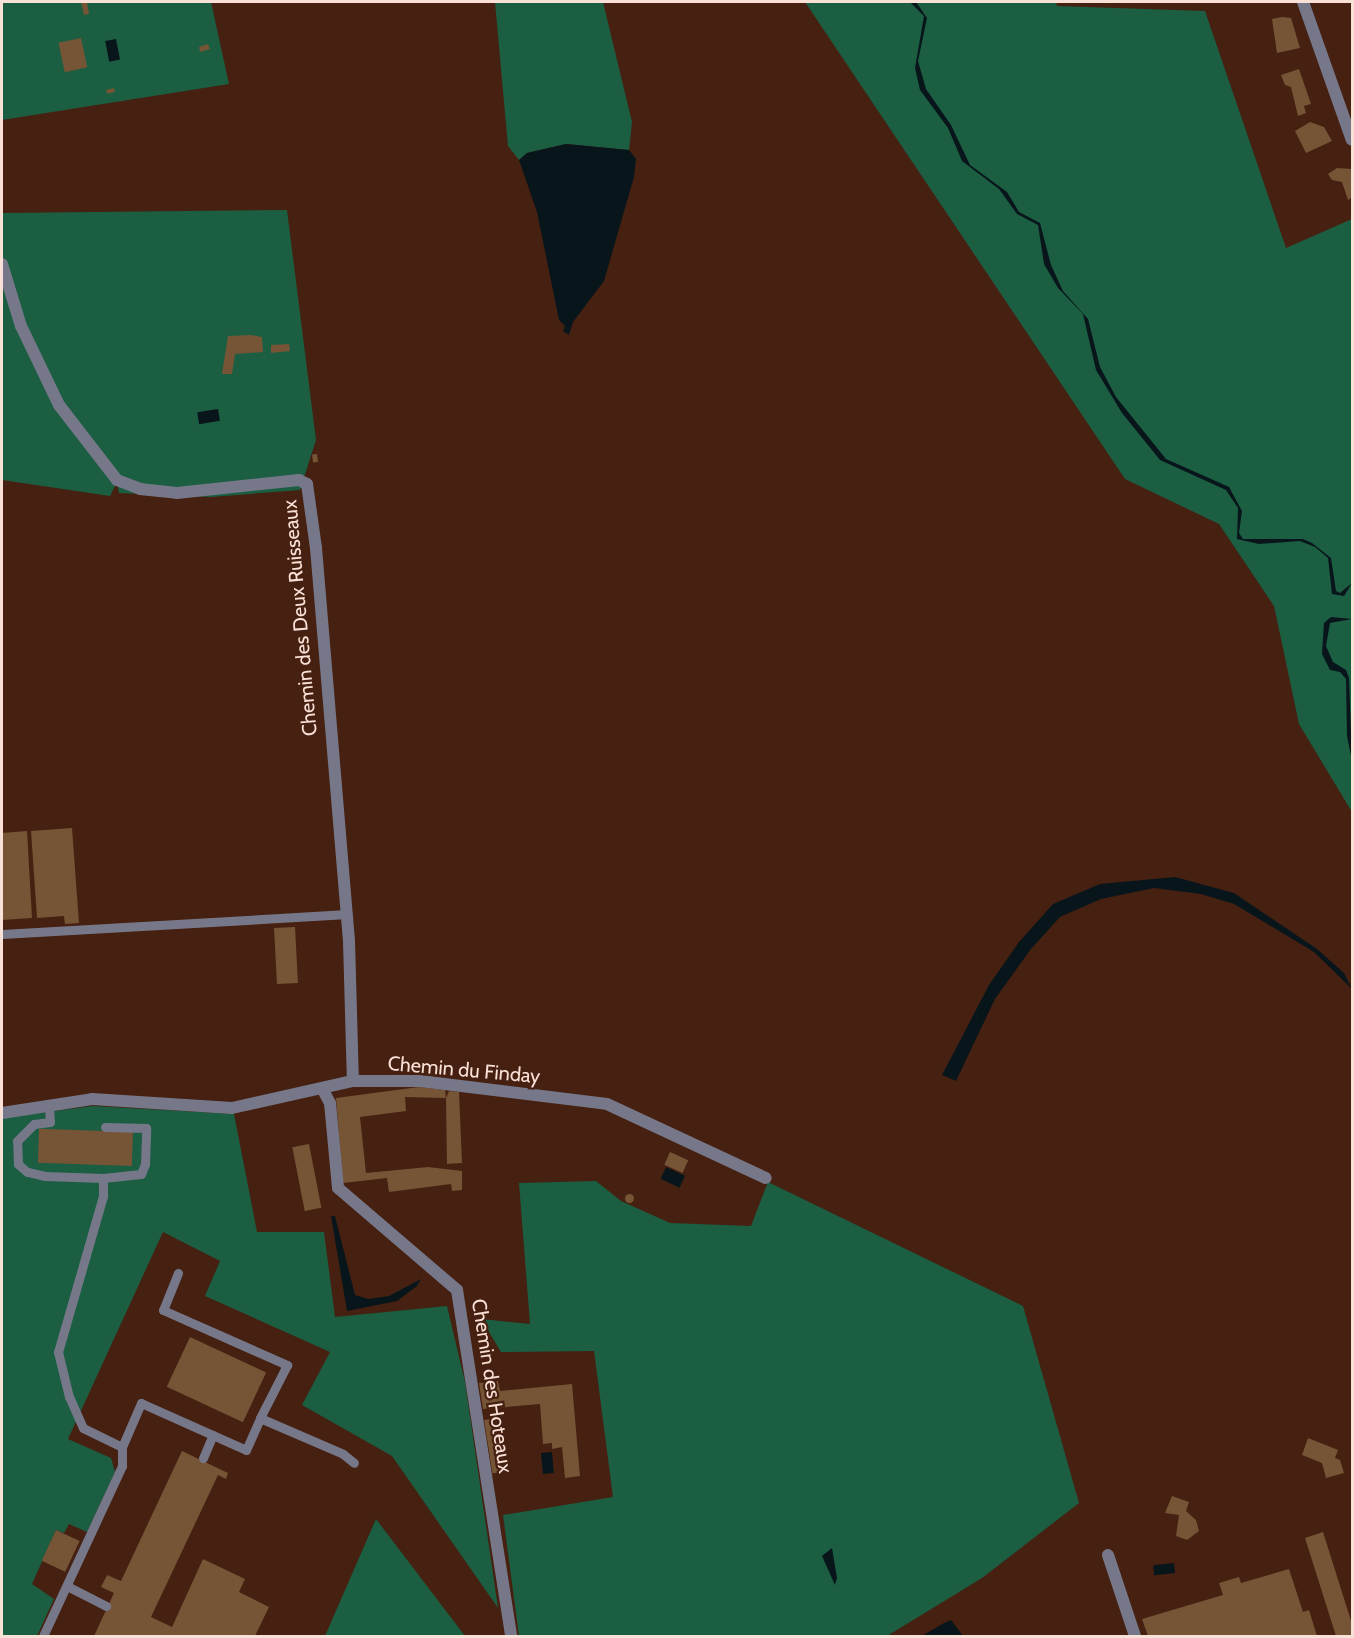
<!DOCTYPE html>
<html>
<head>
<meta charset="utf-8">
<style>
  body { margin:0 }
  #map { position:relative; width:1354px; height:1638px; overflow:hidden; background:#462011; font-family:Cabin,sans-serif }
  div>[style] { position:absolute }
  .green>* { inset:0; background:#1b5e42 }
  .water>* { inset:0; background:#08161b; transform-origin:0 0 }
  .building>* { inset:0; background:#765436; transform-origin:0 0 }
  .round { border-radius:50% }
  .lane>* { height:9px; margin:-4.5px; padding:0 4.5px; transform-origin:4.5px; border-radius:4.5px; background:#76788a }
  .street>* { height:12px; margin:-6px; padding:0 6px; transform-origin:6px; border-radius:6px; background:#76788a }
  span { translate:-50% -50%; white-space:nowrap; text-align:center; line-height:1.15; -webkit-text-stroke:4.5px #462011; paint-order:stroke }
  .street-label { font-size:20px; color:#fae1d7 }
  .frame { position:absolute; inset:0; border:3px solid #fae1d7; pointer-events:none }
</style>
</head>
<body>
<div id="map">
  <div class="green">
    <div style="clip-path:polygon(2px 2px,211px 2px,229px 84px,2px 120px)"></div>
    <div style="clip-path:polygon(495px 2px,603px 2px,632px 122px,629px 150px,566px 144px,527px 153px,519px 160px,508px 146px)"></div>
    <div style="clip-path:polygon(805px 2px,1056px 2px,1057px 6px,1205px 11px,1286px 248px,1352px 219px,1352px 812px,1299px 724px,1274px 606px,1219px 524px,1125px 479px)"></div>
    <div style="clip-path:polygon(287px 210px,316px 440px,300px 490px,211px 497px,119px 493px,117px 482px,110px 496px,2px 480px,2px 213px)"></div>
    <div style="clip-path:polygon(93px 1106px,234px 1114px,257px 1232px,324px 1232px,335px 1317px,447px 1306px,465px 1382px,498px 1608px,392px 1456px,302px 1405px,330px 1352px,205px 1296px,220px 1261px,163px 1232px,68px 1439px,111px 1458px,115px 1472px,87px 1532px,69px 1524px,64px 1533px,56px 1530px,32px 1584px,54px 1599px,37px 1636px,2px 1636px,2px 1118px)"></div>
    <div style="clip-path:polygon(596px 1181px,621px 1201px,670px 1223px,751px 1226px,768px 1182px,1023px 1306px,1079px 1503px,982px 1578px,887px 1636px,519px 1636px,503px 1515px,613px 1497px,594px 1351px,501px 1352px,481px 1319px,530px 1324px,519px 1183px)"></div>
    <div style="clip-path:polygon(376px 1519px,465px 1636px,325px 1636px)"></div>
  </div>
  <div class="water">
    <div style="clip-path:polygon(910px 2px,916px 2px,927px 18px,918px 61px,926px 89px,951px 125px,970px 165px,1007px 192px,1019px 212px,1040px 223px,1051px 265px,1063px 291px,1088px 319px,1100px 367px,1116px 397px,1166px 459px,1229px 487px,1242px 511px,1239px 533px,1243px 539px,1303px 539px,1312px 543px,1331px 558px,1336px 591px,1340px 593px,1352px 583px,1344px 596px,1332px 594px,1328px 558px,1315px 547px,1300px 541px,1259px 544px,1237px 539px,1238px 508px,1226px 490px,1160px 460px,1122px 413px,1096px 370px,1083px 314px,1058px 288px,1044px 264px,1038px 225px,1017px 214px,999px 189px,962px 161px,948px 128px,920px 90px,915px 68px,924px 16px)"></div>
    <div style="left:116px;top:39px;width:21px;height:11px;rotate:79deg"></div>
    <div style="clip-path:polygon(566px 144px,629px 150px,636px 159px,634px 177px,604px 281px,573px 322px,569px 335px,563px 331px,565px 326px,559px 320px,537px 212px,519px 160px,527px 153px)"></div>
    <div style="left:218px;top:409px;width:12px;height:21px;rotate:81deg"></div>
    <div style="clip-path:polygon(1331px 617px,1352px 619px,1330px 623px,1326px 646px,1333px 662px,1346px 670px,1349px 678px,1352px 761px,1347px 736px,1346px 679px,1340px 672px,1330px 670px,1322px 654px,1324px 623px)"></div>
    <div style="clip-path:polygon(1175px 877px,1234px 893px,1317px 949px,1344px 973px,1352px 989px,1314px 952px,1234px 904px,1201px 894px,1154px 888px,1101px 899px,1060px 917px,1031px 949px,995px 999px,956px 1081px,942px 1075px,989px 985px,1019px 942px,1053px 904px,1100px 884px)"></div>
    <div style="left:666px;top:1167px;width:21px;height:13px;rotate:25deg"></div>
    <div style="clip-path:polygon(331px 1216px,335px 1216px,355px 1295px,368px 1299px,389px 1296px,421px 1279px,417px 1286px,397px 1301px,347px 1311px)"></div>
    <div style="left:552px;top:1452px;width:21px;height:11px;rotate:85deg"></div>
    <div style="clip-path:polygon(832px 1548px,837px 1578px,835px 1585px,822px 1556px)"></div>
    <div style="left:1174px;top:1563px;width:10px;height:21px;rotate:84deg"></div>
    <div style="clip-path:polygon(951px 1620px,963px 1636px,922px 1636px,944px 1623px)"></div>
  </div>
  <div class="building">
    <div style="clip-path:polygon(81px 2px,87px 2px,89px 14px,84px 15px)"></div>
    <div style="clip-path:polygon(1282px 17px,1291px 18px,1300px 48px,1277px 53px,1272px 19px)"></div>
    <div style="left:81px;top:38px;width:30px;height:23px;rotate:78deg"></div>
    <div style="clip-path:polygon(208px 44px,210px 49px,200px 52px,199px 47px)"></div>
    <div style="clip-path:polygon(1299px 69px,1311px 104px,1304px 106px,1306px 113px,1298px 116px,1291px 87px,1285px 85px,1281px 75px)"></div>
    <div style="left:114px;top:88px;width:4px;height:8px;rotate:76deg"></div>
    <div style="clip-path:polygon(1310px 122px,1324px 127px,1332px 141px,1306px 153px,1295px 131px)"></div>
    <div style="clip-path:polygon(1337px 168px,1352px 169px,1352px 197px,1348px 200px,1342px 182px,1332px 180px,1328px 174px)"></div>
    <div style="clip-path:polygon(251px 335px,262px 337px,263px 352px,235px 354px,232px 374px,222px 374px,228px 336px)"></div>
    <div style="clip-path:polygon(289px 344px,290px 351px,271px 353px,271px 345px)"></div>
    <div style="left:317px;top:454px;width:8px;height:5px;rotate:83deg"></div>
    <div style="clip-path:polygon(72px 828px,79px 923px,65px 924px,64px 916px,37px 918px,31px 831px)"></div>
    <div style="clip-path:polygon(27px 831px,32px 918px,2px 920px,2px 833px)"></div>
    <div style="left:295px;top:927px;width:56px;height:21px;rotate:87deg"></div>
    <div style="clip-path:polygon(419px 1087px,445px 1090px,446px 1098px,405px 1097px,406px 1111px,360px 1117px,366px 1173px,428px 1167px,462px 1171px,462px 1190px,452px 1191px,451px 1184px,389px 1192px,387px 1178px,343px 1183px,336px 1098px)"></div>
    <div style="clip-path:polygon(449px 1091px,459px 1092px,462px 1163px,447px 1164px,446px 1098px)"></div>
    <div style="left:133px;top:1132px;width:34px;height:94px;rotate:92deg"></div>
    <div style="left:309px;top:1144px;width:65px;height:17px;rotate:79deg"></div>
    <div style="left:670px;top:1152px;width:20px;height:14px;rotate:24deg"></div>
    <div class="round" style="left:624.5px;top:1193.5px;width:9px;height:9px"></div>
    <div style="left:190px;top:1337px;width:84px;height:55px;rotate:25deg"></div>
    <div style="clip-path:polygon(498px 1381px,500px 1391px,572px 1384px,580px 1476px,565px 1478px,562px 1447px,552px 1449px,552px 1443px,543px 1444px,540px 1404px,483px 1409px,479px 1383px)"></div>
    <div style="left:491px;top:1419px;width:54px;height:7px;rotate:81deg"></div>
    <div style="clip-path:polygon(1308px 1438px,1338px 1450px,1335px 1458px,1340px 1460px,1344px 1473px,1326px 1478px,1322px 1463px,1302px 1455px)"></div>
    <div style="clip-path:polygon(182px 1451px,228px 1473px,226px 1479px,218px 1475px,151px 1617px,172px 1627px,203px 1559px,245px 1579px,239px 1592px,269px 1607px,255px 1636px,94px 1636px,114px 1593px,101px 1587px,107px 1575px,121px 1581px)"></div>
    <div style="clip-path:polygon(1172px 1496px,1189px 1502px,1186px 1511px,1196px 1520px,1199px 1531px,1187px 1540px,1176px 1536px,1179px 1515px,1165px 1513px)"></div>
    <div style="left:56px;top:1530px;width:26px;height:34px;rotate:25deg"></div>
    <div style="clip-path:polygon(1323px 1532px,1352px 1624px,1352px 1636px,1336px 1636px,1305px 1538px)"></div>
    <div style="clip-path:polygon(1289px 1569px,1303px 1612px,1309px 1610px,1317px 1636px,1148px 1636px,1142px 1619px,1223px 1595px,1219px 1583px,1239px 1577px,1241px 1583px)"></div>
  </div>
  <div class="lane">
    <div style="left:2px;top:934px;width:346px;rotate:-3.3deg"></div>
    <div style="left:103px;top:1178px;width:38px;rotate:-6deg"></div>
    <div style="left:141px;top:1174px;width:11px;rotate:-68deg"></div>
    <div style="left:145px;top:1164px;width:36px;rotate:-88deg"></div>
    <div style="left:146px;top:1128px;width:41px;rotate:-178.6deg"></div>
    <div style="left:178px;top:1273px;width:40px;rotate:112deg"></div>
    <div style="left:163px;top:1310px;width:136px;rotate:23.9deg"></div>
    <div style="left:287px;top:1365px;width:59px;rotate:117deg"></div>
    <div style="left:260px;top:1418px;width:90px;rotate:23.4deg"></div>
    <div style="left:343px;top:1454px;width:14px;rotate:39deg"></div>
    <div style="left:122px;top:1447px;width:48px;rotate:-66.6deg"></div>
    <div style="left:141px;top:1403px;width:115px;rotate:24.1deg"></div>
    <div style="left:246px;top:1450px;width:35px;rotate:-66deg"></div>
    <div style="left:203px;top:1458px;width:25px;rotate:-67deg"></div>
    <div style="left:67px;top:1586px;width:44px;rotate:27.1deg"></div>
    <div style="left:43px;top:1636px;width:187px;rotate:-65.1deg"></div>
    <div style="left:122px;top:1466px;width:19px;rotate:-90deg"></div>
    <div style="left:122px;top:1447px;width:43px;rotate:-154deg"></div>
    <div style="left:83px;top:1428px;width:34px;rotate:-114deg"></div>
    <div style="left:69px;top:1397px;width:46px;rotate:-103.7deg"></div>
    <div style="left:58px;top:1352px;width:162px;rotate:-73.9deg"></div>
    <div style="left:103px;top:1196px;width:18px;rotate:-90deg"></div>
    <div style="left:103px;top:1178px;width:58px;rotate:-178deg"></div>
    <div style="left:45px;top:1176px;width:18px;rotate:-167deg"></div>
    <div style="left:27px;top:1172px;width:12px;rotate:-138deg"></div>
    <div style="left:18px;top:1164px;width:23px;rotate:-92deg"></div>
    <div style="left:17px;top:1141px;width:24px;rotate:-45deg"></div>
    <div style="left:34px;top:1124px;width:16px;rotate:-7deg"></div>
    <div style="left:50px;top:1122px;width:16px;rotate:-94deg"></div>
  </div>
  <div class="street">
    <div style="left:1303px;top:2px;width:146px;rotate:70.5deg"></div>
    <div style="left:2px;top:264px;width:65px;rotate:73deg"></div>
    <div style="left:21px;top:326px;width:88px;rotate:64.3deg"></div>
    <div style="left:59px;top:405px;width:95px;rotate:52.3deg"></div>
    <div style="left:117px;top:480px;width:25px;rotate:21deg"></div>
    <div style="left:140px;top:489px;width:37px;rotate:6deg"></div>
    <div style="left:177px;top:493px;width:123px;rotate:-6.1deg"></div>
    <div style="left:299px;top:480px;width:9px;rotate:27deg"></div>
    <div style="left:307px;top:484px;width:65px;rotate:82deg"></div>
    <div style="left:316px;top:548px;width:394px;rotate:85.2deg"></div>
    <div style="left:349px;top:941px;width:140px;rotate:88.4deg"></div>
    <div style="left:323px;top:1090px;width:15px;rotate:62deg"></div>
    <div style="left:330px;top:1103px;width:85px;rotate:84.6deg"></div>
    <div style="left:338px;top:1188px;width:157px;rotate:40.6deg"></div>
    <div style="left:457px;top:1290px;width:350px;rotate:81.1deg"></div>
    <div style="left:2px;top:1113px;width:91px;rotate:-8.8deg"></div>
    <div style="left:92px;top:1099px;width:140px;rotate:3.7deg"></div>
    <div style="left:232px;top:1108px;width:124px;rotate:-12.6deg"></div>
    <div style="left:353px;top:1081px;width:67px"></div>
    <div style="left:420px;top:1081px;width:188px;rotate:7deg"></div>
    <div style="left:607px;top:1104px;width:175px;rotate:25deg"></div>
    <div style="left:1108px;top:1555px;width:85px;rotate:71.6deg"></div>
  </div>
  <div class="street-label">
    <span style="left:300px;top:618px;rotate:-95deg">Chemin des Deux Ruisseaux</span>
    <span style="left:464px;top:1070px;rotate:5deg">Chemin du Finday</span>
    <span style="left:492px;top:1386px;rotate:81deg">Chemin des Hoteaux</span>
  </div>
  <div class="frame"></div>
</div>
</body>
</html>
